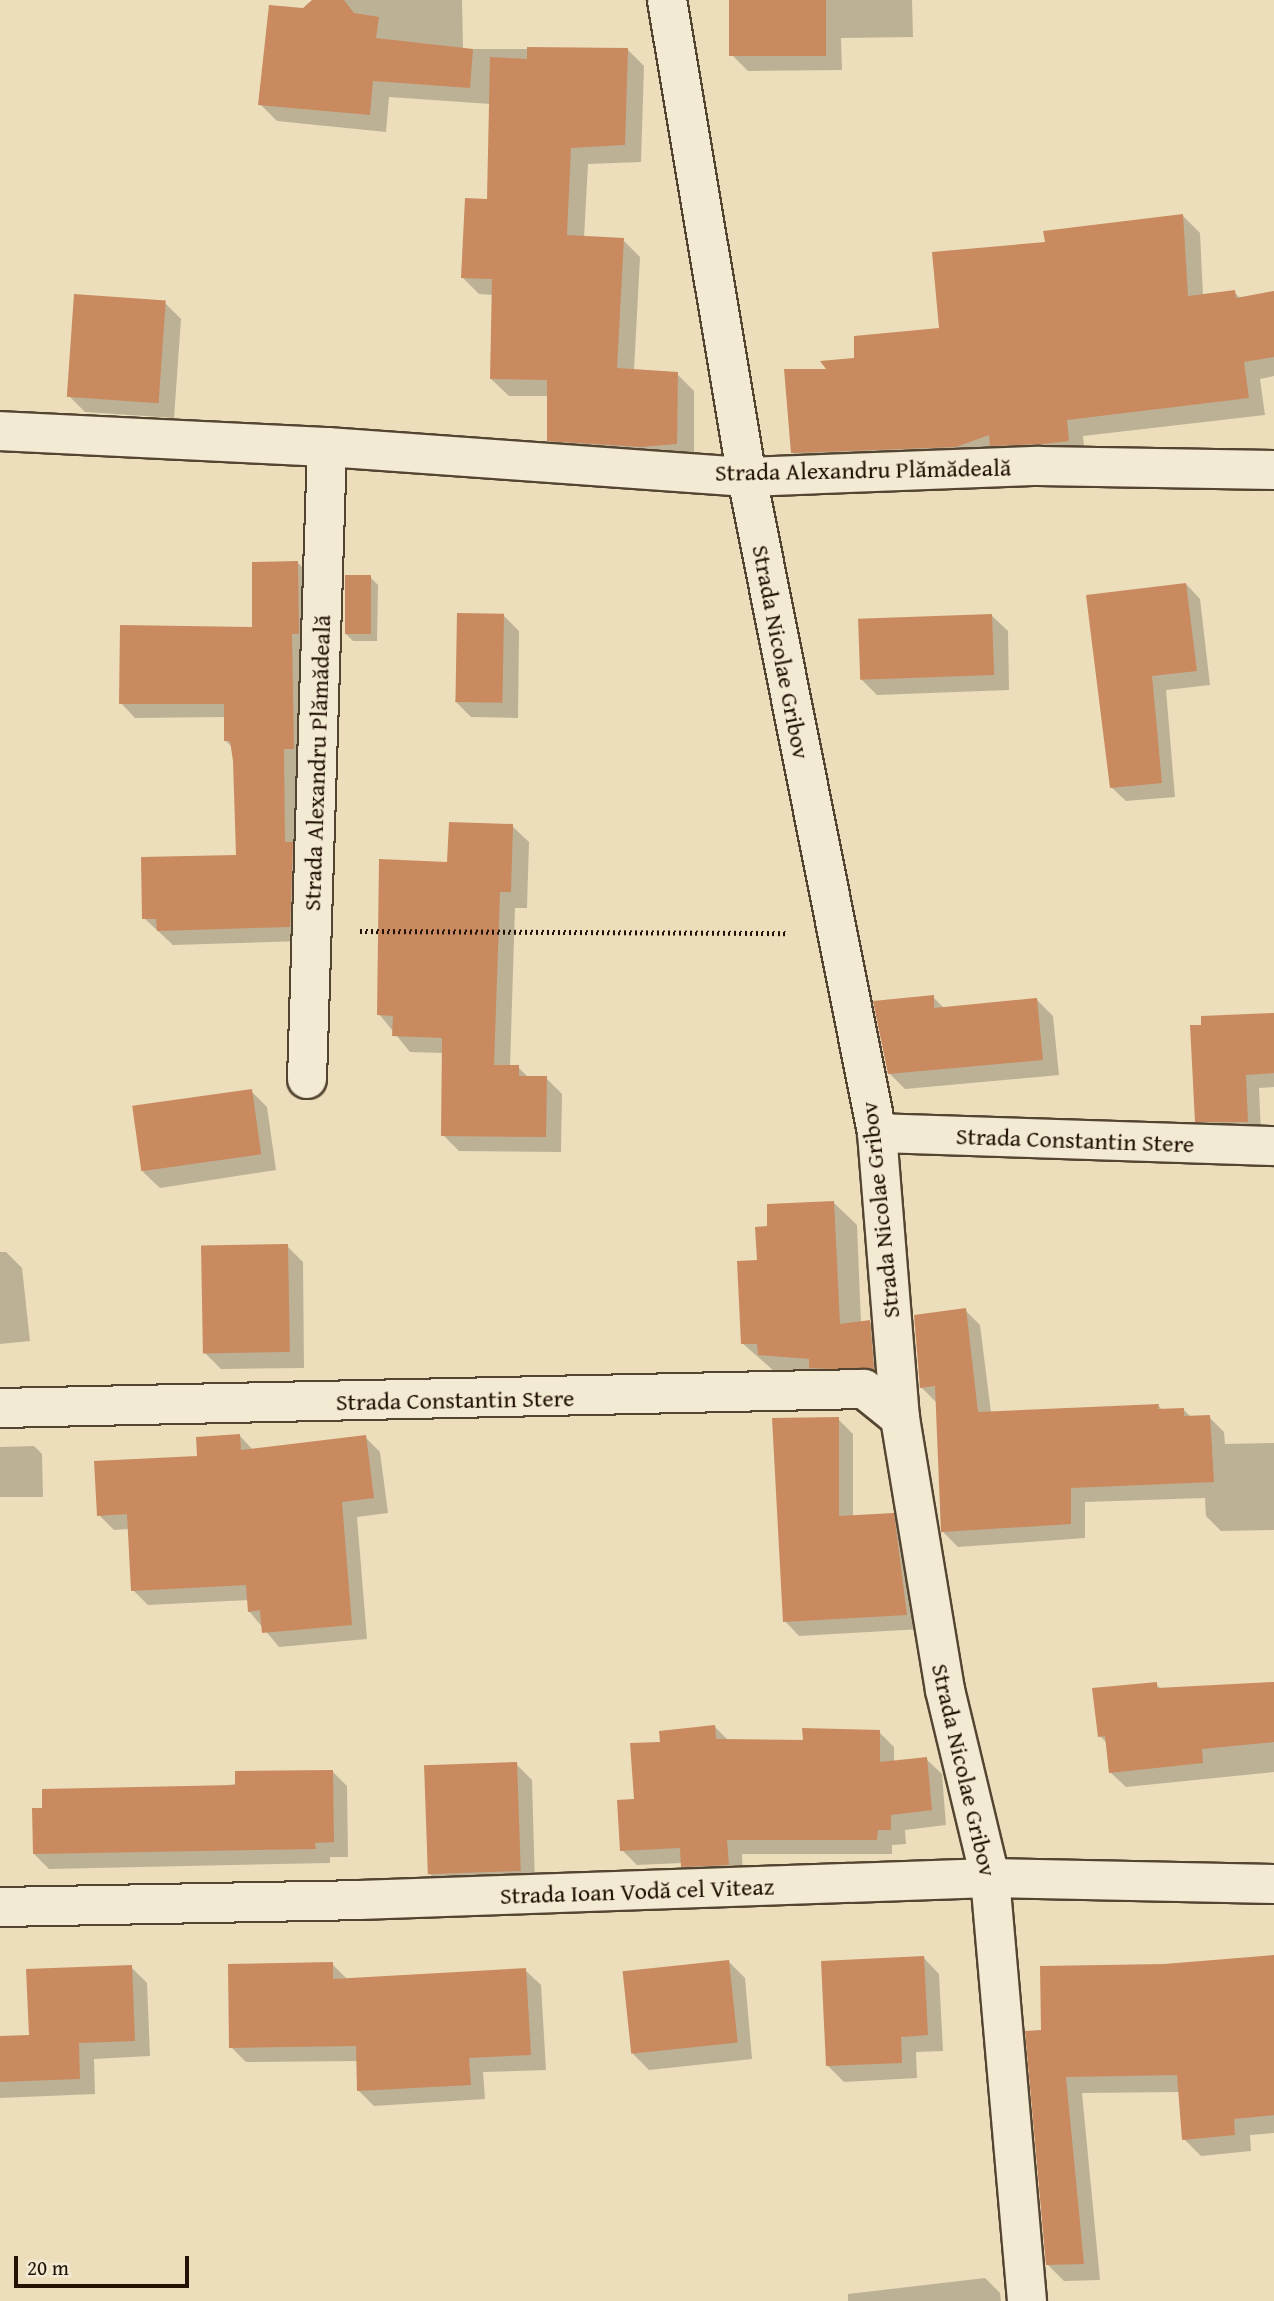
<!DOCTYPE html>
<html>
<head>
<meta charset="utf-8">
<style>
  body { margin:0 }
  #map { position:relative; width:1274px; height:2301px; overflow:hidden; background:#ecdebb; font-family:"Gentium Book Plus",serif }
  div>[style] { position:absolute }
  .shadow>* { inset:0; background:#0003 }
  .building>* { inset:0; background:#c98a60; transform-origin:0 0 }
  .path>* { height:4.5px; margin-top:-2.25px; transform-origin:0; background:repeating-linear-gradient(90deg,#221204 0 2px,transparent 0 5.5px) }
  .roads { filter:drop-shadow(2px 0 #544532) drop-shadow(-2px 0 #544532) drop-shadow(0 2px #544532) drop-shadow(0 -2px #544532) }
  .street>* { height:38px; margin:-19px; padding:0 19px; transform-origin:19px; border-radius:19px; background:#f3ead3 }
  span { translate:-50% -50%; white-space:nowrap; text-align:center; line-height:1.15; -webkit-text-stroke:6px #f3ead3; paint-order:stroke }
  .street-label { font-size:24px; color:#221204 }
  .scale { position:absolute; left:14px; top:2256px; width:175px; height:32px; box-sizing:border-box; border:4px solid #221204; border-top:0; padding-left:9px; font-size:21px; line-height:24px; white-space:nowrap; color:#221204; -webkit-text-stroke:5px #f3ead3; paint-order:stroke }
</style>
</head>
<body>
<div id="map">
  <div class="shadow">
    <div style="clip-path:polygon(315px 0,462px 0,463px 49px,627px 49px,644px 66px,641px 162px,588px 164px,584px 238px,623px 240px,640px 257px,634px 371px,677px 374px,694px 391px,694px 461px,566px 457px,549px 440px,549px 396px,509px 396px,491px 379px,493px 295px,479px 294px,462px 277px,488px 201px,491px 104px,389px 97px,386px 132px,277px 121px,260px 104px,304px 10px)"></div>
    <div style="clip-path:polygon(731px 0,912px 0,913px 37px,841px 38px,842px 70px,748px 71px,732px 55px)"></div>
    <div style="clip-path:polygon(1183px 216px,1200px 233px,1203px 296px,1234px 292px,1241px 299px,1274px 293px,1274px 376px,1260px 379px,1265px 415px,1083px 436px,1085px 457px,810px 470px,793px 453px,830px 371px,941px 330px,1047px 243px)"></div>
    <div style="clip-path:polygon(165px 303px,181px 319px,174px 418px,85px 412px,69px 396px)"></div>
    <div style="clip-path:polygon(298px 563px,312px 577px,307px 762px,297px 763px,303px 941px,173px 945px,144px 918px,238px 856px,233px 748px,226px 741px,226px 717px,135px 718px,121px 703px,254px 629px)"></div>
    <div style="clip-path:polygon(370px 577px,378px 585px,377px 641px,353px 641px,345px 633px)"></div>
    <div style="clip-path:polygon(1186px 584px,1200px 599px,1210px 685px,1166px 690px,1175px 797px,1126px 801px,1111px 787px)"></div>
    <div style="clip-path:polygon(503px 615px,519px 631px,518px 718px,471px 717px,455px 701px)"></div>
    <div style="clip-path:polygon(991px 615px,1008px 631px,1009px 690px,877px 695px,861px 679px)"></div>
    <div style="clip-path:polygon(512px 826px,529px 842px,527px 908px,515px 908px,510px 1067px,518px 1067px,529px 1078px,546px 1078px,562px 1094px,561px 1152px,459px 1151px,443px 1135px,443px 1053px,410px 1052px,379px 1014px,449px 863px)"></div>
    <div style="clip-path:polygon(933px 997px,945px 1009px,1037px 1000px,1053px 1016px,1059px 1075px,905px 1089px,889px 1073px)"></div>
    <div style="clip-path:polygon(1274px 1015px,1274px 1087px,1259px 1088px,1261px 1135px,1211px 1135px,1197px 1121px)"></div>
    <div style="clip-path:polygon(251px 1091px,267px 1107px,276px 1170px,160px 1188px,143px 1172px)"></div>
    <div style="clip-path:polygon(834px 1203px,857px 1225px,861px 1323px,870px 1322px,892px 1345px,896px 1393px,782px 1378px,742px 1343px,769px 1228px)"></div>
    <div style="clip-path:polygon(287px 1246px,303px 1262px,304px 1368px,221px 1369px,205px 1353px)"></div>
    <div style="clip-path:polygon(0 1252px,6px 1252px,22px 1268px,30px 1341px,0 1344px)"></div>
    <div style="clip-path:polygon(965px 1310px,980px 1325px,991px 1413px,1158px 1405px,1163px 1411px,1184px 1410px,1191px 1417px,1209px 1417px,1224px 1432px,1225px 1444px,1274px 1443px,1274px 1530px,1221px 1531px,1206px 1516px,1205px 1498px,1085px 1502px,1085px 1538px,958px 1547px,943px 1532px,936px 1402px,921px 1387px)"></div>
    <div style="clip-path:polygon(838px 1419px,853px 1434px,853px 1517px,893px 1515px,908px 1530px,921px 1629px,799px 1636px,785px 1621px)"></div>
    <div style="clip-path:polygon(240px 1436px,254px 1451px,365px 1437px,380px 1452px,388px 1513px,357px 1517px,367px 1639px,279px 1647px,249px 1611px,249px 1600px,148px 1605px,133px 1590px,130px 1529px,114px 1530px,99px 1515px)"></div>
    <div style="clip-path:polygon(34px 1446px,42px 1454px,43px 1497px,0 1497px,0 1447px)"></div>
    <div style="clip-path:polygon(1156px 1684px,1162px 1690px,1274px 1684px,1274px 1772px,1126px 1787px,1110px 1772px,1108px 1744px,1100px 1736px)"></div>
    <div style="clip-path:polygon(715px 1727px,729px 1741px,805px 1742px,879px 1732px,894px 1747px,894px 1763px,926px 1759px,942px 1774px,946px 1825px,905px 1830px,906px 1844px,892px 1845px,892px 1854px,742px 1854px,743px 1880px,698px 1881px,682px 1863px,637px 1865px,622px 1850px,635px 1801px,662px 1743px)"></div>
    <div style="clip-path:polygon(516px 1764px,532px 1780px,535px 1886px,444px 1889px,428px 1872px)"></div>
    <div style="clip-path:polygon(332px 1771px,347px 1786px,348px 1857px,330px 1857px,330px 1863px,49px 1869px,34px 1854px,44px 1810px)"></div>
    <div style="clip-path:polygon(923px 1957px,939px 1974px,943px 2051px,916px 2052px,917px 2078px,844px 2082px,828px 2066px)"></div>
    <div style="clip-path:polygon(1274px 1957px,1274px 2133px,1250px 2135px,1251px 2151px,1201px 2156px,1184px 2139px,1180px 2092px,1082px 2093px,1100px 2280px,1064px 2281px,1047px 2264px,1043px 2032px,1164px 1966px)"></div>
    <div style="clip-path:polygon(729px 1962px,745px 1978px,752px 2059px,649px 2070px,633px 2054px)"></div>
    <div style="clip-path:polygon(332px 1964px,348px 1980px,525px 1970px,541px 1985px,546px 2070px,483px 2072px,485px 2099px,374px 2106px,359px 2091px,358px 2061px,246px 2062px,231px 2047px)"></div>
    <div style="clip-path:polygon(131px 1967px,147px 1983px,150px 2056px,94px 2059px,95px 2094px,0 2098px,0 2038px,31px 2036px)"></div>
    <div style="clip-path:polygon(985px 2278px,1000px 2293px,1001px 2301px,848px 2301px,848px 2294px)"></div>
  </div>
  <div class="building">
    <div style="clip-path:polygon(312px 0,344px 0,354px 13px,379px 17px,376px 38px,473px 49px,470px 88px,373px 81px,370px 115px,258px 105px,269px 5px,303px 8px)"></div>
    <div style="left:729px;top:0;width:97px;height:56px"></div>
    <div style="clip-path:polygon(527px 47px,628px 48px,625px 145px,571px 148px,567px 235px,624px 238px,617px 368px,678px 372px,677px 444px,640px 447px,547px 441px,547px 380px,490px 379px,492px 279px,461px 278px,465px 198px,487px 199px,490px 57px,527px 59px)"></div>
    <div style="clip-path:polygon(1183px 214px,1188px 296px,1235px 290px,1236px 298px,1274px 291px,1274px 357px,1244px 362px,1249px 398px,1067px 420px,1069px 441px,1043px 444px,990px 446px,989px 435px,956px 447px,791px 453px,784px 369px,826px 369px,820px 361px,854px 358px,854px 336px,939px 328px,932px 252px,1045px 242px,1043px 231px)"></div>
    <div style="left:74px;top:294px;width:92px;height:103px;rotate:4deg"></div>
    <div style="clip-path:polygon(298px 561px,299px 634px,292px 634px,294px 749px,284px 749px,285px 842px,293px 842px,290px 927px,157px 931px,156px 919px,142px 919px,141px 857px,236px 855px,233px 761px,230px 741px,224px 741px,224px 704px,119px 704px,120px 625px,252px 627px,252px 562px)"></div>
    <div style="left:345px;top:575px;width:26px;height:59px"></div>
    <div style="clip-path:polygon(1186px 583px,1197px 671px,1152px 676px,1162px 783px,1110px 788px,1086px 595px)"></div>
    <div style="left:457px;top:613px;width:47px;height:89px;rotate:1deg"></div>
    <div style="left:992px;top:614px;width:61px;height:134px;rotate:88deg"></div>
    <div style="clip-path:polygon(449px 822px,513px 824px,511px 892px,500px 892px,494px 1065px,519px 1065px,519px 1076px,547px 1076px,546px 1137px,441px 1136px,442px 1038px,392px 1036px,393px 1016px,377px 1015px,379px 859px,447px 862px)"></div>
    <div style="clip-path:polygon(934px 995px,934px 1008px,1037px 998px,1043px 1060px,888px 1074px,873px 1001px)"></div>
    <div style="clip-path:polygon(1274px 1013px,1274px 1073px,1246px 1075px,1248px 1122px,1195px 1122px,1190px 1025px,1201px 1025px,1201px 1016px)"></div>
    <div style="left:252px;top:1089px;width:66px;height:121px;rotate:82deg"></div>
    <div style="clip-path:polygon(834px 1201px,840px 1324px,870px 1320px,874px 1371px,809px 1368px,809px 1359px,758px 1355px,757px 1344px,741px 1344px,737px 1261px,757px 1260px,755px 1227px,767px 1226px,767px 1204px)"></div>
    <div style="left:288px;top:1244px;width:108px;height:87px;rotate:89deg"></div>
    <div style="clip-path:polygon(966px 1308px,978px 1412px,1159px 1404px,1158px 1409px,1184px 1408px,1184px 1416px,1210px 1415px,1214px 1482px,1071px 1488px,1071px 1524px,941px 1532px,935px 1386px,920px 1388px,914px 1315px)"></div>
    <div style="clip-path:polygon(839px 1417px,839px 1516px,894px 1513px,907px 1615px,783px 1622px,772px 1418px)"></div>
    <div style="clip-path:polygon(240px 1434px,241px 1450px,366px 1435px,374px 1498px,342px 1502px,352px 1625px,262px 1633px,260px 1610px,248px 1612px,246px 1585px,131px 1591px,127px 1514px,97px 1516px,94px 1461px,197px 1456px,196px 1437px)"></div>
    <div style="clip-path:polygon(1157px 1682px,1157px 1688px,1274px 1682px,1274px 1742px,1202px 1749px,1203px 1763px,1109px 1773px,1105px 1736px,1098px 1737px,1092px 1688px)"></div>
    <div style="clip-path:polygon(715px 1725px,716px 1739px,803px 1740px,802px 1728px,880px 1730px,880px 1762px,927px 1757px,932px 1810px,891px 1815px,891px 1830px,878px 1830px,877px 1840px,727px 1840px,729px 1865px,681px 1867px,680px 1848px,620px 1851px,617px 1800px,634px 1799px,630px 1743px,660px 1742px,659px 1731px)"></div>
    <div style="left:517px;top:1762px;width:109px;height:93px;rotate:88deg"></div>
    <div style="clip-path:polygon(333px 1770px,334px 1842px,315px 1843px,316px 1849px,33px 1854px,32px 1808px,42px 1808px,42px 1789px,235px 1785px,235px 1771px)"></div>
    <div style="clip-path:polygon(1274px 1955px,1274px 2115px,1234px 2119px,1235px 2135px,1182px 2140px,1177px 2075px,1066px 2077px,1084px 2264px,1046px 2265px,1025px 2031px,1041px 2030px,1040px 1966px,1164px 1964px)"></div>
    <div style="clip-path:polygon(924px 1956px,928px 2035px,901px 2037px,902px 2063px,826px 2066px,821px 1961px)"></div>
    <div style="left:729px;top:1960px;width:83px;height:107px;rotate:84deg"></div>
    <div style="clip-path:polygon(333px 1962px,333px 1979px,526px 1968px,531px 2055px,469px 2058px,471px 2085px,357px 2091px,356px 2046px,229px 2048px,228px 1964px)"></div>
    <div style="clip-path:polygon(132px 1965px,135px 2041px,79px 2043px,80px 2079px,0 2082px,0 2036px,29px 2035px,26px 1969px)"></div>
  </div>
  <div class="path">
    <div style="left:360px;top:931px;width:426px;rotate:0.3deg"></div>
  </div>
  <div class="roads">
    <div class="street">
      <div style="left:667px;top:0;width:484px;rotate:80.5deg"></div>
      <div style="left:747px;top:477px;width:669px;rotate:78.79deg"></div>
      <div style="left:877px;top:1133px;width:286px;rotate:85.4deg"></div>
      <div style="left:900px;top:1418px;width:276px;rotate:80.6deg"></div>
      <div style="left:945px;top:1690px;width:193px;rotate:76.5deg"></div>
      <div style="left:990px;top:1878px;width:425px;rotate:85deg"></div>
      <div style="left:0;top:431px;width:327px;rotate:2.8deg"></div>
      <div style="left:327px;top:447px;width:421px;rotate:4.1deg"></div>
      <div style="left:747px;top:477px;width:292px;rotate:-2.2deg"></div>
      <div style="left:1039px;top:466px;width:235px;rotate:1deg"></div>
      <div style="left:307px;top:1079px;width:632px;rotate:-88.19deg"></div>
      <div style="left:877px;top:1133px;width:397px;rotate:1.9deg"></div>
      <div style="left:0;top:1408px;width:864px;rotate:-1.26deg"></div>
      <div style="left:864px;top:1389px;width:46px;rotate:38.9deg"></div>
      <div style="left:0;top:1907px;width:359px;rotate:-1.1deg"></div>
      <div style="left:359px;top:1900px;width:631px;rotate:-2deg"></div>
      <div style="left:990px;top:1878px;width:284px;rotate:1.2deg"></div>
    </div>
  </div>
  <div class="street-label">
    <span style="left:863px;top:470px;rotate:-1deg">Strada Alexandru Plămădeală</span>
    <span style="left:781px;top:652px;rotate:79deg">Strada Nicolae Gribov</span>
    <span style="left:317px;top:763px;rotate:-88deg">Strada Alexandru Plămădeală</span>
    <span style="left:1075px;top:1140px;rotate:2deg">Strada Constantin Stere</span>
    <span style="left:880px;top:1210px;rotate:-96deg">Strada Nicolae Gribov</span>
    <span style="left:455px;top:1400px;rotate:-1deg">Strada Constantin Stere</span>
    <span style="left:964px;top:1770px;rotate:77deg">Strada Nicolae Gribov</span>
    <span style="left:637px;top:1891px;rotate:-2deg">Strada Ioan Vodă cel Viteaz</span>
  </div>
  <div class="scale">20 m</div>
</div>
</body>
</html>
